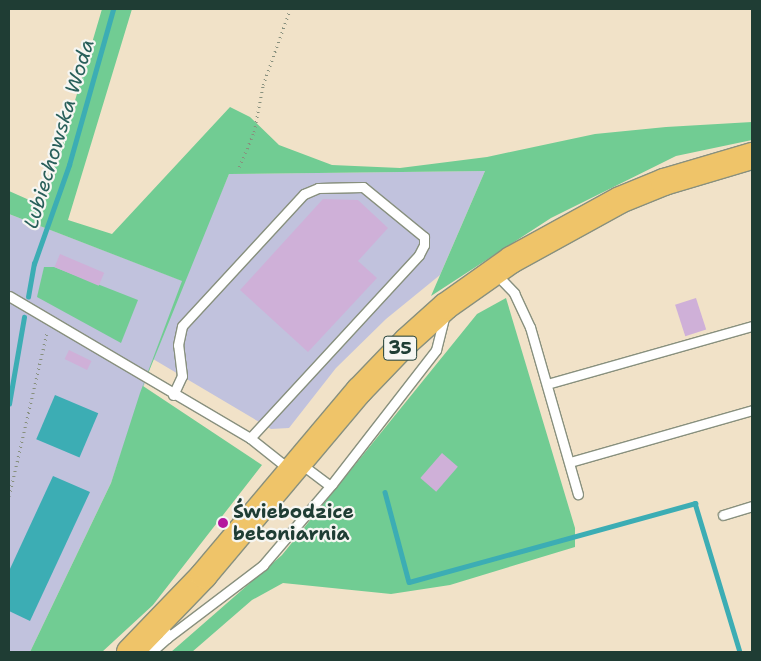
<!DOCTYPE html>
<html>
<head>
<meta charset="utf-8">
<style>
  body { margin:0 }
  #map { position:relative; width:761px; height:661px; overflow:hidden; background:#f1e2c8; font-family:"Shantell Sans",sans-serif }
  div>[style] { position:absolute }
  .industrial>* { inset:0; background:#c1c2dd }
  .green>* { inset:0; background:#71cc93 }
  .water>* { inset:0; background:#3cadb4; transform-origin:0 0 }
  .stream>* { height:4.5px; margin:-2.25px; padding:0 2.25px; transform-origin:2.25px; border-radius:2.25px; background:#3cadb4 }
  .building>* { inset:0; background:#cfb0d8; transform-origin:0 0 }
  .path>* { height:2.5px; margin-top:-1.25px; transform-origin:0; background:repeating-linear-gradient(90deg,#88907e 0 1px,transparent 0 5px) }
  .roads { filter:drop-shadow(1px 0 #88907e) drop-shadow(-1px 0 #88907e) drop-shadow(0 1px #88907e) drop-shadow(0 -1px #88907e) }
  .service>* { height:9px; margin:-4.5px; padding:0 4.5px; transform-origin:4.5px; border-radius:4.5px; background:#fff }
  .primary>* { height:26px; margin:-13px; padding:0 13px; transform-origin:13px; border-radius:13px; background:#efc469 }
  .dots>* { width:14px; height:14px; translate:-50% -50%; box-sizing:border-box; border:2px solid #f6f6f2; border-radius:50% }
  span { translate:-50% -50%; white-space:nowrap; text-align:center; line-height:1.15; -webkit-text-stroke:4.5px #f6f6f2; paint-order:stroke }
  .shield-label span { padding:1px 4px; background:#f6f6f2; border:1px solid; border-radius:4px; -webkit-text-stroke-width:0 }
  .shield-label { font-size:18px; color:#1f3d34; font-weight:700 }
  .poi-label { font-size:19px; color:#1f3d34; font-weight:700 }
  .left { translate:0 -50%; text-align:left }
  .water-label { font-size:20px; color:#285f5a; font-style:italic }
  .frame { position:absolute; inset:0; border:10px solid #1f3d34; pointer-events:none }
</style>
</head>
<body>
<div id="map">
  <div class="industrial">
    <div style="clip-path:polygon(485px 171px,440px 275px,386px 319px,336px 368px,289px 428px,271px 429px,153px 359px,111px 483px,30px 652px,9px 652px,9px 214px,183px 281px,229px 174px)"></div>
  </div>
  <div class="green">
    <div style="clip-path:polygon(102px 9px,132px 9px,68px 220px,112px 234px,230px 107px,250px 117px,279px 145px,332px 165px,400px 168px,487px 157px,595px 134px,666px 127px,752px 122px,752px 140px,676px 156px,551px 218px,431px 296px,485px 171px,229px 174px,143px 386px,262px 465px,153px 605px,102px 652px,30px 652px,111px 483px,140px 393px,182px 281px,9px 214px,9px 191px,36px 203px,61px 148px)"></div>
    <div style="clip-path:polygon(44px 267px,54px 267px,138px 300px,121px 343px,37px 297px)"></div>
    <div style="clip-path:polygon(506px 298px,575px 528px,575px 547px,450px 585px,391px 594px,283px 583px,252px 600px,192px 652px,171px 652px,282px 555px,477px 314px)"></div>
  </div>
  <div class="water">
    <div style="left:55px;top:395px;width:47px;height:48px;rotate:23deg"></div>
    <div style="clip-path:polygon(53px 476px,90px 492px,30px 621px,9px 611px,9px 571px)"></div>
  </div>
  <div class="stream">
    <div style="left:28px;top:297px;width:34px;rotate:-80deg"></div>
    <div style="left:34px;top:264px;width:105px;rotate:-70.5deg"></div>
    <div style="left:69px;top:165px;width:162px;rotate:-74.2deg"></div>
    <div style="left:9px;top:404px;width:88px;rotate:-80.2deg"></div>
    <div style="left:385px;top:492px;width:93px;rotate:75.1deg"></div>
    <div style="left:409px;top:582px;width:297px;rotate:-15.4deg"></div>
    <div style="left:695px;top:503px;width:156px;rotate:73.2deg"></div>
  </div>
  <div class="building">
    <div style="clip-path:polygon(323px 199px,358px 200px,388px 228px,358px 261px,377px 278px,308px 352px,240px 290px)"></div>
    <div style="left:60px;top:254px;width:48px;height:14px;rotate:23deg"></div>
    <div style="left:696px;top:298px;width:33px;height:22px;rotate:72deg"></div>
    <div style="left:69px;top:350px;width:25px;height:10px;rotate:26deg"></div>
    <div style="left:442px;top:453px;width:21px;height:33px;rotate:41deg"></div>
  </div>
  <div class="path">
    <div style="left:239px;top:167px;width:38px;rotate:-67deg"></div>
    <div style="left:254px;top:132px;width:48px;rotate:-79.2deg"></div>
    <div style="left:263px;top:85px;width:81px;rotate:-70.4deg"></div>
    <div style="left:9px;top:496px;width:169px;rotate:-77deg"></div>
  </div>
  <div class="roads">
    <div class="service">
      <div style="left:495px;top:273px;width:28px;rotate:46deg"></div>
      <div style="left:514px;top:293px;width:38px;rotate:65deg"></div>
      <div style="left:530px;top:327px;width:174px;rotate:74deg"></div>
      <div style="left:9px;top:296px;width:280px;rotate:30.5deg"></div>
      <div style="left:250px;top:438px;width:50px;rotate:38.5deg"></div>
      <div style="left:547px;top:384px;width:213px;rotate:-15.8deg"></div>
      <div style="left:173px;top:395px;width:21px;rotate:-65deg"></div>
      <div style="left:182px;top:376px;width:31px;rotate:-97deg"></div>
      <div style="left:178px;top:345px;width:19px;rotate:-78deg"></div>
      <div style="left:182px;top:326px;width:180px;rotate:-47.3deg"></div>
      <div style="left:304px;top:194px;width:15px;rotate:-23deg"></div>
      <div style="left:318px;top:188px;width:45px;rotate:-1.3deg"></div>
      <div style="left:363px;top:187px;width:79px;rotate:39.3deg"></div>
      <div style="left:424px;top:237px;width:8px;rotate:90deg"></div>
      <div style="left:424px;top:245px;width:11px;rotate:117deg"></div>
      <div style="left:419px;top:255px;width:249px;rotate:132.7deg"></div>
      <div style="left:570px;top:462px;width:189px;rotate:-15.9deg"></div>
      <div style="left:301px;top:464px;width:36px;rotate:37deg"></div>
      <div style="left:723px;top:515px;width:30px;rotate:-17deg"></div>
      <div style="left:167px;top:638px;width:121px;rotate:-37.2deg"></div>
      <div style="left:263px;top:565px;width:106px;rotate:-49.6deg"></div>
      <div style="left:332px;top:484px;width:170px;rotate:-52.2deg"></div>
      <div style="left:436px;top:350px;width:36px;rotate:-76deg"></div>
      <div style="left:151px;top:652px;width:21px;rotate:-41deg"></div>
      <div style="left:167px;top:638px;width:6px;rotate:-99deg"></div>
    </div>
    <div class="primary">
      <div style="left:130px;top:652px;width:107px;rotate:-46.1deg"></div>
      <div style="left:204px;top:575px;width:241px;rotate:-49.9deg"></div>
      <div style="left:359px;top:391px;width:69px;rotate:-46.2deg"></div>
      <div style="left:407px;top:341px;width:52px;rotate:-41.9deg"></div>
      <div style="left:446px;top:306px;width:80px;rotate:-35.3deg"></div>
      <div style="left:511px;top:260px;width:124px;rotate:-28.8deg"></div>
      <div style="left:620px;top:200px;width:48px;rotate:-22.2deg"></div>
      <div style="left:664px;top:182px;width:92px;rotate:-16.5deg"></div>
    </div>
  </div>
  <div class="dots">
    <div style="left:223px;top:523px;background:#b5179e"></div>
  </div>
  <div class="shield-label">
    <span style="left:400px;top:348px">35</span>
  </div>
  <div class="poi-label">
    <span class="left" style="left:233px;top:523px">Świebodzice<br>betoniarnia</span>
  </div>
  <div class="water-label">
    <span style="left:59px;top:134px;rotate:-73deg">Lubiechowska Woda</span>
  </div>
  <div class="frame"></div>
</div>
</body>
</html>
